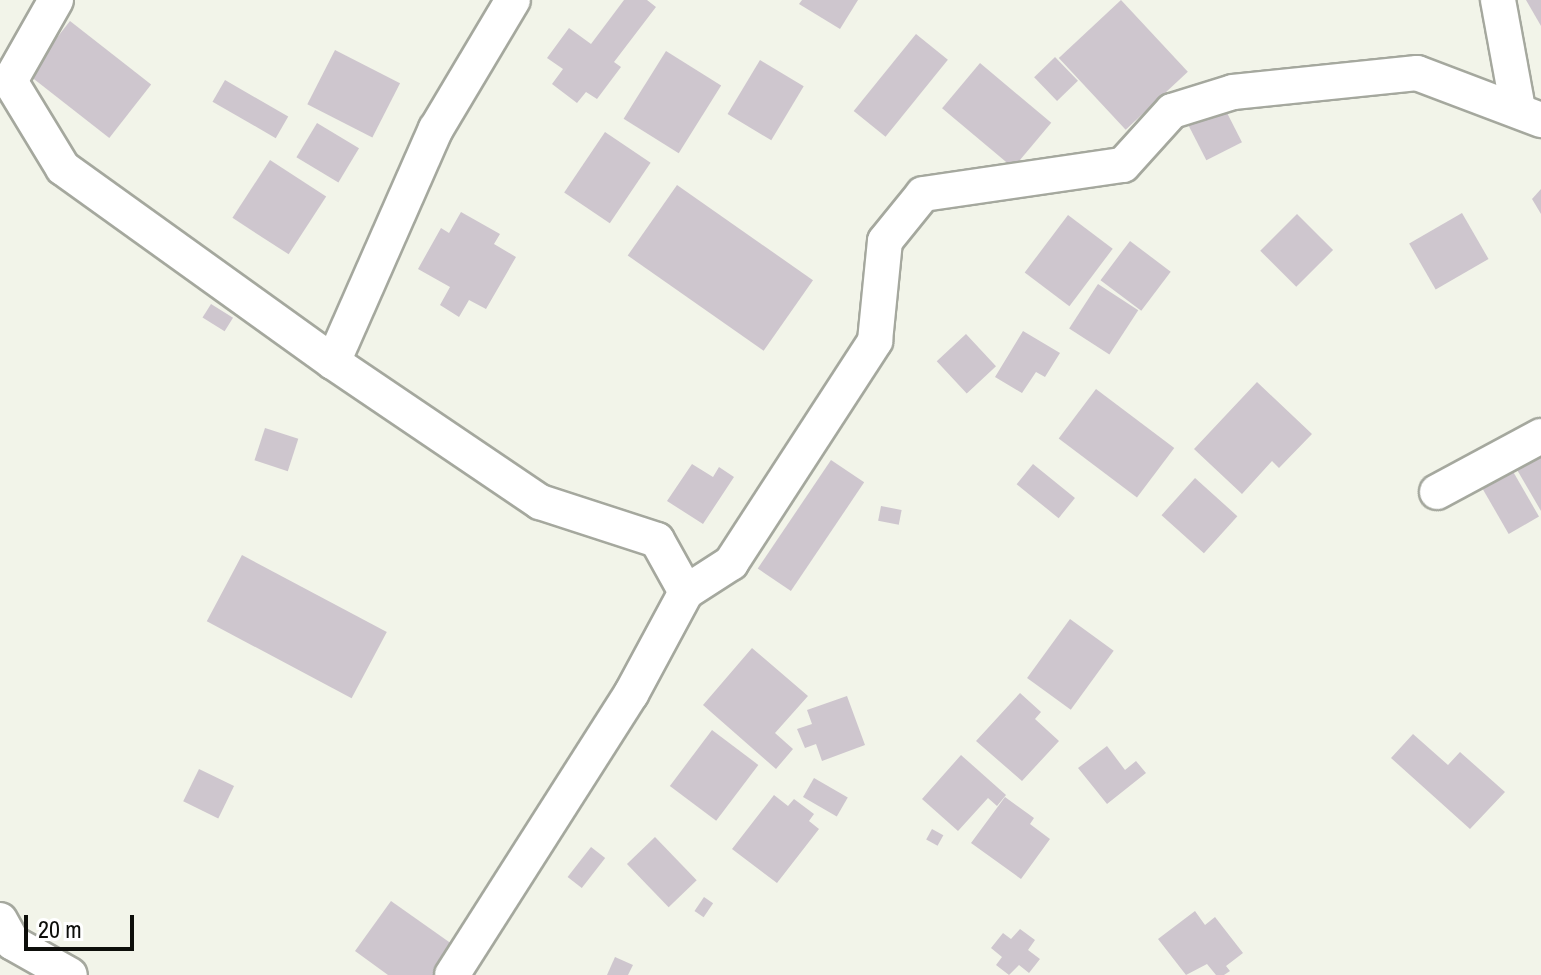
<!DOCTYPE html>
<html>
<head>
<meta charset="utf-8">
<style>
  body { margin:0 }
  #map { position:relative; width:1541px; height:975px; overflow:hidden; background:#f2f4e9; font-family:"Archivo Narrow",sans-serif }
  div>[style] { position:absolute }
  .building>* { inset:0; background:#cec6ce; transform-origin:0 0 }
  .roads { filter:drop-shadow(2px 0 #a5a89e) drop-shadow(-2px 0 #a5a89e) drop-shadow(0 2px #a5a89e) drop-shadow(0 -2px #a5a89e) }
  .street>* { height:34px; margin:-17px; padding:0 17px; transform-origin:17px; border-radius:17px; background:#fff }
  span { translate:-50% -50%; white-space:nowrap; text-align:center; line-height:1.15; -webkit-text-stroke:6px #fff; paint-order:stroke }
  .scale { position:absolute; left:24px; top:915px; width:110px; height:36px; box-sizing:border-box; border:4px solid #0d0e0a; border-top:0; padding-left:10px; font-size:24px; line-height:28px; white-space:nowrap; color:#0d0e0a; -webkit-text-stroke:6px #fff; paint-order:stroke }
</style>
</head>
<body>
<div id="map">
  <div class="building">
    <div style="clip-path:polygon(624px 0,647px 0,656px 7px,614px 62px,621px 67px,597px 99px,586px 92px,577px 103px,552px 84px,563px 69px,547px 58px,569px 28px,591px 44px)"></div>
    <div style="clip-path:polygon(802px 0,858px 0,840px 29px,799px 4px)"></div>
    <div style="left:1121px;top:0;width:98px;height:85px;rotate:47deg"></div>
    <div style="clip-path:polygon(1526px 0,1541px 0,1541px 26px)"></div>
    <div style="left:70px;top:21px;width:103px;height:68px;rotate:38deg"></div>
    <div style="left:916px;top:34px;width:41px;height:99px;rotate:39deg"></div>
    <div style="left:335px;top:50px;width:73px;height:61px;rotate:27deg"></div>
    <div style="left:666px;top:51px;width:65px;height:80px;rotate:32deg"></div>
    <div style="left:1055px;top:57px;width:33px;height:29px;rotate:46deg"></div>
    <div style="left:760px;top:60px;width:51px;height:63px;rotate:31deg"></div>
    <div style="left:980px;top:63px;width:93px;height:59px;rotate:40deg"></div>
    <div style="left:225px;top:80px;width:73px;height:25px;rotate:30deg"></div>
    <div style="left:1222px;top:103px;width:44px;height:40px;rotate:63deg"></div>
    <div style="left:317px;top:123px;width:49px;height:40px;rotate:31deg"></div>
    <div style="left:605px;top:132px;width:55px;height:73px;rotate:34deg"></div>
    <div style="left:270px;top:160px;width:67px;height:69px;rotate:33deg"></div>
    <div style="left:677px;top:185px;width:166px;height:86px;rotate:35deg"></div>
    <div style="clip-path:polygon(1541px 189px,1541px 214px,1532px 199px)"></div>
    <div style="clip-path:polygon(461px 212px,500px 234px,494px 244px,516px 257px,486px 309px,469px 300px,459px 317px,440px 305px,450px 287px,418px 269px,441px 228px,449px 233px)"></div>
    <div style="left:1462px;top:213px;width:53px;height:61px;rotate:60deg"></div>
    <div style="left:1297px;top:214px;width:51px;height:52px;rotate:45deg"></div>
    <div style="left:1068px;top:215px;width:56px;height:72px;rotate:37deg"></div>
    <div style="left:1130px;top:241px;width:51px;height:49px;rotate:37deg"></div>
    <div style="left:1098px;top:284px;width:48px;height:53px;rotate:33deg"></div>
    <div style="left:211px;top:304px;width:26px;height:16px;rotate:32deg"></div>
    <div style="clip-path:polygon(1023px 331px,1060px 353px,1045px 377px,1036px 372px,1022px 393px,995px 377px)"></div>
    <div style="left:966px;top:334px;width:44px;height:40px;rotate:47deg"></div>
    <div style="clip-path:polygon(1257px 382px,1312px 434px,1279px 468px,1272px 461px,1242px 494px,1194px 449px)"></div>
    <div style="left:1096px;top:389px;width:98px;height:62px;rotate:37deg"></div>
    <div style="left:265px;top:428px;width:35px;height:34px;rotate:18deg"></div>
    <div style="clip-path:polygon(1541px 453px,1541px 511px,1516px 468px)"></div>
    <div style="left:831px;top:460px;width:40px;height:131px;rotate:34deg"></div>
    <div style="clip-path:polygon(692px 464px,713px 477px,719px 467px,734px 477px,703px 524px,667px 501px)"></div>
    <div style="left:1033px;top:464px;width:54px;height:26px;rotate:39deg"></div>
    <div style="left:1511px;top:468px;width:56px;height:35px;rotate:60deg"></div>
    <div style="left:1195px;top:478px;width:57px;height:50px;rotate:42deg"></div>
    <div style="left:881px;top:506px;width:21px;height:15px;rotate:11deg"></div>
    <div style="left:242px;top:555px;width:164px;height:75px;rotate:28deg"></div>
    <div style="left:1070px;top:619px;width:54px;height:73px;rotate:36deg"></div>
    <div style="clip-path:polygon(752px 648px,808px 696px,775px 733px,793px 749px,776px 769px,703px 705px)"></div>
    <div style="clip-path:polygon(1020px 693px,1041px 712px,1035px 719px,1059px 741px,1022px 781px,976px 741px)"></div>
    <div style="clip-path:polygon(847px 696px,865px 745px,822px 761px,816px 744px,805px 748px,797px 729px,812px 724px,807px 710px)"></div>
    <div style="left:712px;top:730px;width:58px;height:70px;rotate:37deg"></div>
    <div style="clip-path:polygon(1413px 734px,1448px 765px,1460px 752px,1505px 792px,1470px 829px,1391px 758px)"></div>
    <div style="clip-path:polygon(1107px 746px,1125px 770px,1136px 761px,1146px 773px,1107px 804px,1078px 768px)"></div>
    <div style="clip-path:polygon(961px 755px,1006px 795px,997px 806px,988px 798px,958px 831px,922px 799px)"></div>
    <div style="left:199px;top:769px;width:39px;height:36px;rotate:26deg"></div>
    <div style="left:814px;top:778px;width:39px;height:22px;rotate:30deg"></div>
    <div style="clip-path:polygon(774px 795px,788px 806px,794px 799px,814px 814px,809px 821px,819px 829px,777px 883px,732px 849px)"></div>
    <div style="clip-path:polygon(1005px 797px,1034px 818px,1030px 824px,1050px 839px,1021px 879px,971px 843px)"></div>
    <div style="left:932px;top:829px;width:13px;height:12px;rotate:29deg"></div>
    <div style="left:655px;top:837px;width:60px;height:39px;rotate:46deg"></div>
    <div style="left:591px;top:847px;width:18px;height:38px;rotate:38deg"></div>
    <div style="left:704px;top:897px;width:11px;height:17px;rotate:34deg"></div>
    <div style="clip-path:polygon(391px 901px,459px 949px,441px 975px,388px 975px,355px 951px)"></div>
    <div style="clip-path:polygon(1195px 911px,1205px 925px,1215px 917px,1243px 953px,1226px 966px,1230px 971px,1224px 975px,1216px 975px,1207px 964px,1186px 975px,1158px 939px)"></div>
    <div style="clip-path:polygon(1020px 929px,1035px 940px,1028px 950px,1040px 959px,1029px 973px,1019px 965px,1009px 975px,996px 965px,1002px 957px,991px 948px,1003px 933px,1011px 939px)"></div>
    <div style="clip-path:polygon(615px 957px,633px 965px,628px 975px,607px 975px)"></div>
  </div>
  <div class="roads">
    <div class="street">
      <div style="left:56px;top:0;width:93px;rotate:119.6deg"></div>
      <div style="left:10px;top:81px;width:102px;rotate:58.7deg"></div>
      <div style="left:63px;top:168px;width:332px;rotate:35.7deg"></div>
      <div style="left:333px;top:362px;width:250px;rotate:34.1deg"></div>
      <div style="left:540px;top:502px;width:123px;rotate:18deg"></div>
      <div style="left:657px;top:540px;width:60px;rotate:60.9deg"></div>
      <div style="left:686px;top:592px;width:116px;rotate:118.3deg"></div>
      <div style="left:631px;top:694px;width:333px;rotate:122.5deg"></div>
      <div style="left:1498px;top:0;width:111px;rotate:79.6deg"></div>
      <div style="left:333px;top:362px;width:255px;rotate:-66.2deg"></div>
      <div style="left:436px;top:129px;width:150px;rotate:-59.2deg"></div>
      <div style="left:1437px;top:492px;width:118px;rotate:-28.3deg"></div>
      <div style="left:686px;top:592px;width:54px;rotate:-32.8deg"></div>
      <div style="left:731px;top:563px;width:265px;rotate:-57deg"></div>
      <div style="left:875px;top:341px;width:100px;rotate:-84.3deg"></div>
      <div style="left:885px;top:241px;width:60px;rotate:-51deg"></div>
      <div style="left:923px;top:194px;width:202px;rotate:-8.3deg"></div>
      <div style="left:1123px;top:165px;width:73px;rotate:-47.8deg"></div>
      <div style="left:1172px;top:111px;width:64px;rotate:-17.3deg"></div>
      <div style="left:1233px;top:92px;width:185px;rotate:-5.9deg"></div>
      <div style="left:1417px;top:73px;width:133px;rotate:20.8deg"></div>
      <div style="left:0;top:920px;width:26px;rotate:61deg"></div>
      <div style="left:13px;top:943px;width:65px;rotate:29.3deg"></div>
    </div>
  </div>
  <div class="scale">20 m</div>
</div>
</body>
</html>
